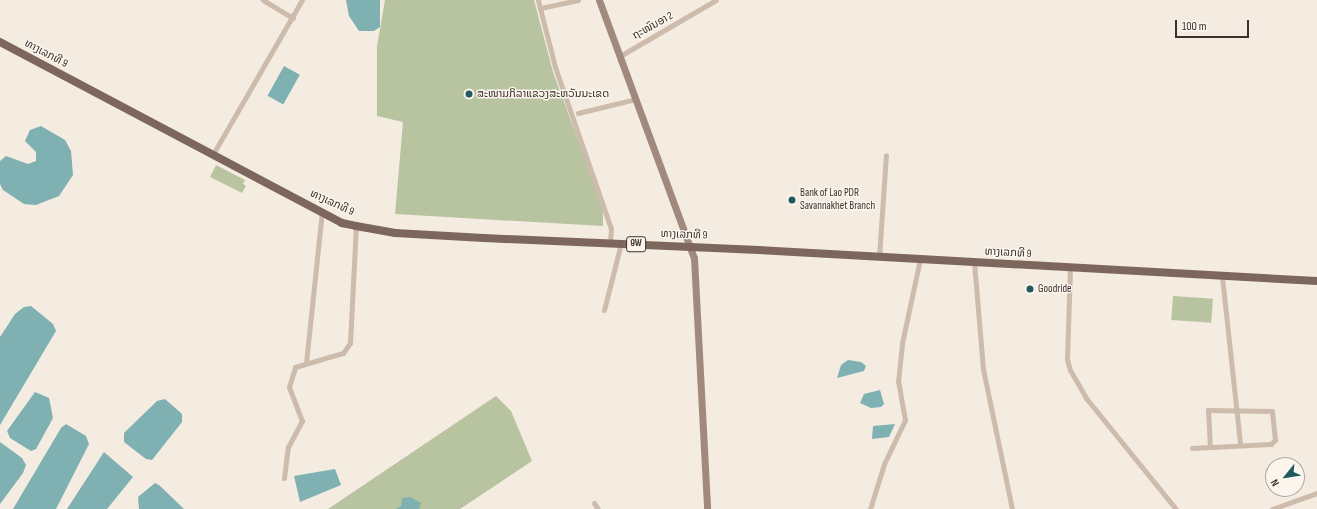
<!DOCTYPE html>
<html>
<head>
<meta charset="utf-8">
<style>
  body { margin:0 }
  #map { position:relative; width:1317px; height:509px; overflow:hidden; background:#f4ebe1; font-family:"Sofia Sans Condensed","Noto Sans Lao",sans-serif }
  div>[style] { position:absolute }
  .green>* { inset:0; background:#b8c4a0; transform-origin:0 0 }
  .water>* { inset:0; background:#7fb0b2; transform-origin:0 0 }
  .street>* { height:5px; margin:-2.5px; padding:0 2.5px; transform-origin:2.5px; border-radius:2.5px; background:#cdbbac }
  .secondary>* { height:7px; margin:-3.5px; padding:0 3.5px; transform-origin:3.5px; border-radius:3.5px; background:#a18a7d }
  .primary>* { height:8px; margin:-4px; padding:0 4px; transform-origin:4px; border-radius:4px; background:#7d675c }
  .dots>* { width:11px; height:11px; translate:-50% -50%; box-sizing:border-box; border:2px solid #fbf5ee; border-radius:50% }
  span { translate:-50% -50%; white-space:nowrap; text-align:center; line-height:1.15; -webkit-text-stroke:3px #fbf5ee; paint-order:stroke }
  .shield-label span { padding:1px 3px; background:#fbf5ee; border:1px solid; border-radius:3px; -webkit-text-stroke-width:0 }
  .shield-label { font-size:10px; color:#3b302b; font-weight:700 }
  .street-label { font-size:11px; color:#3b302b }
  .poi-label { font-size:11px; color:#3b302b }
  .left { translate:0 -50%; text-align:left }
  .north { position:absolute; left:1265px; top:457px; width:40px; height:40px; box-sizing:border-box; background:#fbf5ee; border:1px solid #aea6a0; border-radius:50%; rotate:240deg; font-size:11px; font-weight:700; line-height:16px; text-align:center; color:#3b302b }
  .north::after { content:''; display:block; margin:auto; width:14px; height:18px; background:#1f5a5e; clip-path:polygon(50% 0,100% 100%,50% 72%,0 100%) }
  .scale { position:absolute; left:1175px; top:20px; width:74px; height:18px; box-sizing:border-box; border:2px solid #3b302b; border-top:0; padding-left:5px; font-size:12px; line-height:14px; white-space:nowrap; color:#3b302b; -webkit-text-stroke:3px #fbf5ee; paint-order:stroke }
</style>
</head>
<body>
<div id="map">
  <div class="green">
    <div style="clip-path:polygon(385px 0,534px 0,553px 72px,603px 208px,603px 226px,395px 214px,403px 122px,377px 116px,377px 46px)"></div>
    <div style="clip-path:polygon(216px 165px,245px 180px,243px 184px,246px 186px,242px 193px,210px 177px)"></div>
    <div style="left:1173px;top:296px;width:40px;height:24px;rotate:4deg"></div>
    <div style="clip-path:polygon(496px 396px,511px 411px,532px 461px,460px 509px,328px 509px)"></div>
  </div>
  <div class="water">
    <div style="clip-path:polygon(346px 0,380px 0,380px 27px,374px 31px,359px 31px,349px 16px)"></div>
    <div style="left:284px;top:66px;width:18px;height:34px;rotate:29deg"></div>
    <div style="clip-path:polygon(41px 126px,65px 140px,71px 151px,73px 175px,59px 196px,36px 205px,24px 204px,3px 190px,0 184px,0 161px,6px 156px,28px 164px,36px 161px,36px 152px,25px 141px,30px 130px)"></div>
    <div style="clip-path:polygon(31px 306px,53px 324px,56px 331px,0 425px,0 337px,15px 314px,24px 307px)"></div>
    <div style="clip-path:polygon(848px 360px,861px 362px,866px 366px,864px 371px,837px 378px,841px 365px)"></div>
    <div style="clip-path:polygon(880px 390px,884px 404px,881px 407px,871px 408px,860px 403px,864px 394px)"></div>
    <div style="clip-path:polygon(35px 392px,49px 398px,53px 418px,36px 449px,31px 451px,10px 438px,7px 431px)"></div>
    <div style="clip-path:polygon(165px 399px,182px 414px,182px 422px,152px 460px,146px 459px,124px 442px,124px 433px,157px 401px)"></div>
    <div style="clip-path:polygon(66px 424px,86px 436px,89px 444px,56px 509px,13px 509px,61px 428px)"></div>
    <div style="clip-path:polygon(895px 424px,889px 437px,872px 439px,873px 426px)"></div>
    <div style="clip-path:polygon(0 442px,22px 458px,26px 465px,23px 473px,0 504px)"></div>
    <div style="clip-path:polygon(104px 452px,133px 477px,107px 509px,67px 509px)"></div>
    <div style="clip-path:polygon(335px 469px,341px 485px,300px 502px,294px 476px)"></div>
    <div style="clip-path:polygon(155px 483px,159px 485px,184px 509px,139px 509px,138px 497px)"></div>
    <div style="clip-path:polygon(410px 497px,421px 503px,419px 509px,396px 509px,401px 506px,402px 498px)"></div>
  </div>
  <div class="street">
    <div style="left:263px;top:0;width:35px;rotate:31deg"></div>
    <div style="left:538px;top:0;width:8px;rotate:76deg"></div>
    <div style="left:578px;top:0;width:39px;rotate:168deg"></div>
    <div style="left:540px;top:8px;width:61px;rotate:75.7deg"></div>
    <div style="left:555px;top:67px;width:171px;rotate:70.9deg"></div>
    <div style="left:611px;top:229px;width:14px;rotate:94deg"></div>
    <div style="left:620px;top:56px;width:111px;rotate:-30.3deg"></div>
    <div style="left:578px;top:113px;width:60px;rotate:-13.6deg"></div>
    <div style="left:213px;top:154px;width:178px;rotate:-60deg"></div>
    <div style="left:879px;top:257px;width:102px;rotate:-86.1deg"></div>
    <div style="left:974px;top:262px;width:107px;rotate:85.2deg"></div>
    <div style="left:983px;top:369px;width:143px;rotate:78.3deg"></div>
    <div style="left:1070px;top:268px;width:91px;rotate:91.9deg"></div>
    <div style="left:1067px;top:359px;width:11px;rotate:75deg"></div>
    <div style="left:1070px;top:370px;width:32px;rotate:60deg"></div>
    <div style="left:1086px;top:398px;width:143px;rotate:51deg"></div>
    <div style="left:1222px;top:277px;width:168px;rotate:83.8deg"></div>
    <div style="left:604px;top:310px;width:69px;rotate:-75.8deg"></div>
    <div style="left:306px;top:363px;width:152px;rotate:-84deg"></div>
    <div style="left:1192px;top:448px;width:79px;rotate:-2.9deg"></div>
    <div style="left:1271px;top:444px;width:6px;rotate:-45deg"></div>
    <div style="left:1275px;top:440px;width:29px;rotate:-96deg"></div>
    <div style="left:1272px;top:411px;width:64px;rotate:-179.1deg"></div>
    <div style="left:1208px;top:410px;width:37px;rotate:87deg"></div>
    <div style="left:284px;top:478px;width:31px;rotate:-83deg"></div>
    <div style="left:288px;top:447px;width:30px;rotate:-62deg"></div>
    <div style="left:302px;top:421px;width:36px;rotate:-111deg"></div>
    <div style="left:289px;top:387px;width:21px;rotate:-73deg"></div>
    <div style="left:295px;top:367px;width:50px;rotate:-16.3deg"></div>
    <div style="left:343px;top:353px;width:12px;rotate:-55deg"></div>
    <div style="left:350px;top:343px;width:117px;rotate:-87.1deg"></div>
    <div style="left:594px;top:503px;width:7px;rotate:56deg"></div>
    <div style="left:870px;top:509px;width:47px;rotate:-72.7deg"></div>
    <div style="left:884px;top:464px;width:49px;rotate:-64.5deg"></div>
    <div style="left:905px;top:420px;width:39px;rotate:-100deg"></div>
    <div style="left:898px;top:382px;width:39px;rotate:-84deg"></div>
    <div style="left:902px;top:343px;width:86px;rotate:-77.9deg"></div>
    <div style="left:1272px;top:509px;width:48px;rotate:-19.6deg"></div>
  </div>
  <div class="secondary">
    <div style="left:599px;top:0;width:275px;rotate:69.8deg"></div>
    <div style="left:694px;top:258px;width:251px;rotate:87deg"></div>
  </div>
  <div class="primary">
    <div style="left:0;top:42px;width:387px;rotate:27.9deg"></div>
    <div style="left:342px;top:223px;width:14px;rotate:12deg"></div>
    <div style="left:356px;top:226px;width:40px;rotate:10deg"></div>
    <div style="left:395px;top:233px;width:89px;rotate:3.2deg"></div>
    <div style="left:484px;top:238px;width:275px;rotate:2.5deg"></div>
    <div style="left:759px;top:250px;width:559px;rotate:3.18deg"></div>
  </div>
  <div class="dots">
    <div style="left:469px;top:94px;background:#1f5a5e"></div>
    <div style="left:792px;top:200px;background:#1f5a5e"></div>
    <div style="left:1030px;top:289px;background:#1f5a5e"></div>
  </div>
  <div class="shield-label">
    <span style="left:636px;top:244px">9W</span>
  </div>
  <div class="street-label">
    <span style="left:653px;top:26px;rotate:-29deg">ຖະໜົນອາ 2</span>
    <span style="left:46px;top:54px;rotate:28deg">ທາງເລກທີ 9</span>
    <span style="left:332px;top:203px;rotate:25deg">ທາງເລກທີ 9</span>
    <span style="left:684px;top:235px;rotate:2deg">ທາງເລກທີ 9</span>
    <span style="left:1008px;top:253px;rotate:3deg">ທາງເລກທີ 9</span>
  </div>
  <div class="poi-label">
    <span class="left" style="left:477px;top:94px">ສະໜາມກິລາແຂວງສະຫວັນນະເຂດ</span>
    <span class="left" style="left:800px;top:200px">Bank of Lao PDR<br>Savannakhet Branch</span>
    <span class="left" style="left:1038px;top:289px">Goodride</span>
  </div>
  <div class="north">N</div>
  <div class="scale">100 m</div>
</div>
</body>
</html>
